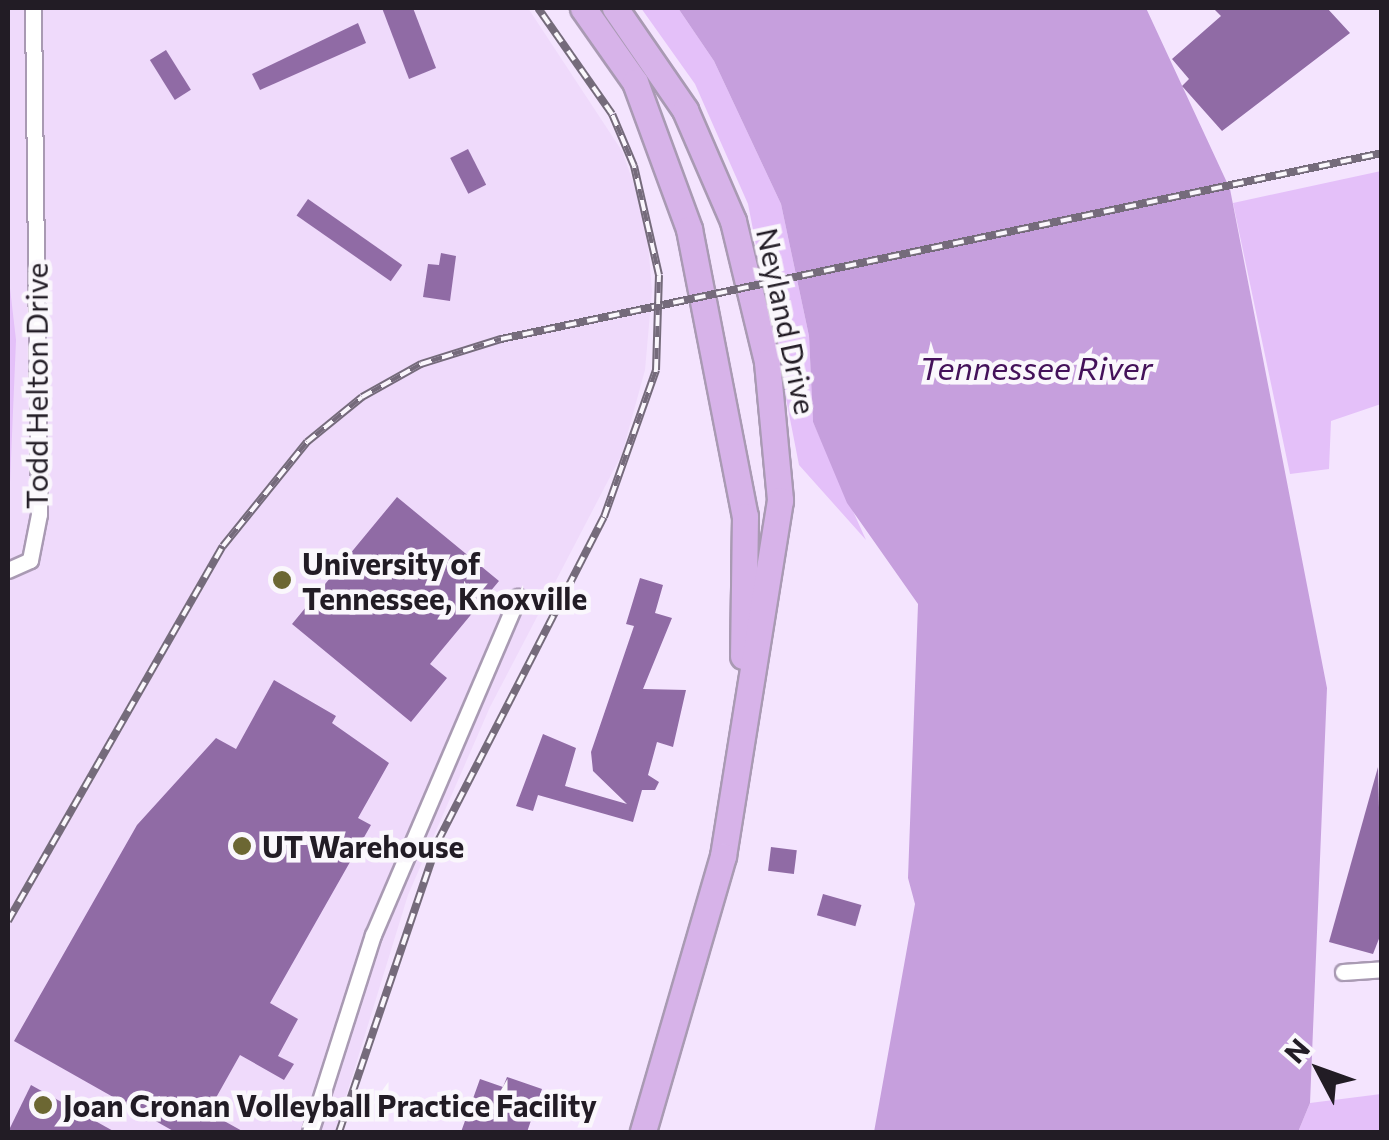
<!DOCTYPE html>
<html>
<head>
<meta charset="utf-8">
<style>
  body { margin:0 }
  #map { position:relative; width:1389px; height:1140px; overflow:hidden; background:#f4e4fe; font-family:Commissioner,sans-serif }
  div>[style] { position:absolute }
  .built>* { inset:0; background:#efdafb }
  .green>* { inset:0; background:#e4c0f9 }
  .water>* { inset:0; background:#c69fdd }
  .building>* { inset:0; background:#906ba5; transform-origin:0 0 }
  .roads { filter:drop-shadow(2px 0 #a99ab3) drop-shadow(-2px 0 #a99ab3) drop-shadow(0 2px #a99ab3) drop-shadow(0 -2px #a99ab3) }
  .street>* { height:15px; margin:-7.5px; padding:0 7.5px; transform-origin:7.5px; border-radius:7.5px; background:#fff }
  .primary>* { height:25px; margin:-12.5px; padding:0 12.5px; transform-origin:12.5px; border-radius:12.5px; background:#d7b3e9 }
  .rail>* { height:8px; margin-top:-4px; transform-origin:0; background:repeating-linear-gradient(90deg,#faf7fc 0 11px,#756b7b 0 22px); box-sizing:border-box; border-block:2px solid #756b7b }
  .dots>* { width:28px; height:28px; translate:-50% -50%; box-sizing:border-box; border:5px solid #faf7fc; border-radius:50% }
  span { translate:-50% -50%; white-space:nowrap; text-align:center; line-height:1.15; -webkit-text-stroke:9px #faf7fc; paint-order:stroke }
  .street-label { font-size:30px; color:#221c25 }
  .poi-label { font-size:30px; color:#221c25; font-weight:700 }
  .left { translate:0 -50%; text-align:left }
  .water-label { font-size:32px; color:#44115a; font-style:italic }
  .frame { position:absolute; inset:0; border:10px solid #221c25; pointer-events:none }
  .north { position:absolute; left:1269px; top:1020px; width:100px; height:100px; -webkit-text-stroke:8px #faf7fc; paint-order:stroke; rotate:311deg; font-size:28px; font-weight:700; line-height:40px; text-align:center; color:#221c25 }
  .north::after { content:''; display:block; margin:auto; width:35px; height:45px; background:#221c25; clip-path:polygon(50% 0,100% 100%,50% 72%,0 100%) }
</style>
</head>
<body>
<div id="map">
  <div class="built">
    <div style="clip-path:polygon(8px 8px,528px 8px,622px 151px,646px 218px,652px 291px,645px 370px,622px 454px,490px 707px,408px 895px,335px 1132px,8px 1132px)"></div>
  </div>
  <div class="green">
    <div style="clip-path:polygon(641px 8px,678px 8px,714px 61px,781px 204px,809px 336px,813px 422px,866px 540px,799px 465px,748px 204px,695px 84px)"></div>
    <div style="clip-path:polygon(1381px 171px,1381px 404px,1331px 421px,1329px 469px,1290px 474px,1233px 203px)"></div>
    <div style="clip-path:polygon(8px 271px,16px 340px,8px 530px)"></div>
    <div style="clip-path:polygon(1381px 1094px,1381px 1132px,1298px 1132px,1310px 1103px)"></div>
  </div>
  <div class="water">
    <div style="clip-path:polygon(678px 8px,1146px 8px,1230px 189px,1327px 688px,1310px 1103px,1298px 1132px,874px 1132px,915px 904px,908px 878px,918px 604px,847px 503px,813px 422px,809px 336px,781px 204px,714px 61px)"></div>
  </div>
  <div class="building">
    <div style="clip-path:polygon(382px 8px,413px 8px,436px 68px,409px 79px)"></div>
    <div style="clip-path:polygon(1213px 8px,1327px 8px,1350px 33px,1222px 131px,1182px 86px,1189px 79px,1172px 59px,1221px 16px)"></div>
    <div style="clip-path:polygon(358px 23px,366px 43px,260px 90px,252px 74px)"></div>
    <div style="left:166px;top:50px;width:47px;height:19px;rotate:58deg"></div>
    <div style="left:468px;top:149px;width:40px;height:20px;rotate:63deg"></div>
    <div style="left:308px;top:199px;width:115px;height:20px;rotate:35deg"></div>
    <div style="clip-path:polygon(441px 253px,456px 256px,450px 301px,423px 297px,428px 264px,439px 265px)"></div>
    <div style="clip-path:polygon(397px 497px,499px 581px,430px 664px,447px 678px,411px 722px,292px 624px)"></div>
    <div style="clip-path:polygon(640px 578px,663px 585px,655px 613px,672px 618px,643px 689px,686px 690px,673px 747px,657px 742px,648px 775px,659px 782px,655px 790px,642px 790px,633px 822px,538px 795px,533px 811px,516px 806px,543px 734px,576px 748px,565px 786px,627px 804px,593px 771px,591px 752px,634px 626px,626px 624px)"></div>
    <div style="clip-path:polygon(274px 680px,336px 716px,332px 723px,389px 763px,358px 818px,371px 825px,270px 1003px,298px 1019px,278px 1056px,294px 1064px,284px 1080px,240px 1055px,208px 1112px,244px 1132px,175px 1132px,14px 1041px,137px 825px,216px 738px,236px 749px)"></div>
    <div style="clip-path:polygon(1378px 767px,1382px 931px,1373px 954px,1329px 942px)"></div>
    <div style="left:771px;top:847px;width:26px;height:24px;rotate:7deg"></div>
    <div style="left:823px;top:894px;width:40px;height:22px;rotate:16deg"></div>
    <div style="clip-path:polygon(507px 1077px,542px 1089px,527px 1132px,461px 1132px,480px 1079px,503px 1087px)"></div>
    <div style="clip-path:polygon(31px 1085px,115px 1132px,8px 1132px)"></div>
  </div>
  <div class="roads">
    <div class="street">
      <div style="left:8px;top:570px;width:24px;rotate:-24deg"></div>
      <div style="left:30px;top:560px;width:47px;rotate:-78.9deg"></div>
      <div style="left:39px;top:514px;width:506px;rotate:-90.68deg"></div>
      <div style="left:1343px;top:972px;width:39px;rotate:-4deg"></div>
      <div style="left:310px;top:1132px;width:207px;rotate:-72.3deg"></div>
      <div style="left:373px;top:935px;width:368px;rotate:-66.8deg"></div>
    </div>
    <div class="primary">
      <div style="left:583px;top:8px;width:90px;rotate:54.9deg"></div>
      <div style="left:635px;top:82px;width:157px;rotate:69.8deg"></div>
      <div style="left:689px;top:229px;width:292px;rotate:79deg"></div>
      <div style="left:745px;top:516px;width:140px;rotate:90.8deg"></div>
      <div style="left:615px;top:8px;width:124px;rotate:55.5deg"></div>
      <div style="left:685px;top:110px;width:121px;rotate:66.6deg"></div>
      <div style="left:733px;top:221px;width:145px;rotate:76.4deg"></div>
      <div style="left:767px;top:362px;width:139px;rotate:84.6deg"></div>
      <div style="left:780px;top:500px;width:361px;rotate:99.1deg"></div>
      <div style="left:723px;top:856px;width:287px;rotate:106.2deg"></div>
    </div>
  </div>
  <div class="rail">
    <div style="left:8px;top:921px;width:432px;rotate:-60.2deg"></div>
    <div style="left:223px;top:546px;width:134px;rotate:-51.1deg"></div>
    <div style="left:307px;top:442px;width:71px;rotate:-39.3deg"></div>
    <div style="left:362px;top:397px;width:68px;rotate:-29.2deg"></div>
    <div style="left:421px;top:364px;width:84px;rotate:-17.4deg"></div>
    <div style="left:501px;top:339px;width:900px;rotate:-11.92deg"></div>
    <div style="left:339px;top:1132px;width:307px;rotate:-71.2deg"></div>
    <div style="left:438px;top:841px;width:364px;rotate:-62.9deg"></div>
    <div style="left:604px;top:517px;width:156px;rotate:-70.5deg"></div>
    <div style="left:656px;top:370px;width:95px;rotate:-88.2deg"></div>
    <div style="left:659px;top:275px;width:112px;rotate:-102.9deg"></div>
    <div style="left:634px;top:166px;width:56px;rotate:-112.9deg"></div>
    <div style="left:612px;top:114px;width:129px;rotate:-124.9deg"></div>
  </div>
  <div class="dots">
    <div style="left:282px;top:580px;background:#6c6733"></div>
    <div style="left:242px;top:846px;background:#6c6733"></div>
    <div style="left:43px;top:1105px;background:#6c6733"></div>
  </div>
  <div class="street-label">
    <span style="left:787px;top:321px;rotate:78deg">Neyland Drive</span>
    <span style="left:36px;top:386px;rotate:-90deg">Todd Helton Drive</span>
  </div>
  <div class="poi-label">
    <span class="left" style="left:302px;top:580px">University of<br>Tennessee, Knoxville</span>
    <span class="left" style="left:262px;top:846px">UT Warehouse</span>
    <span class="left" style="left:63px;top:1105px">Joan Cronan Volleyball Practice Facility</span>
  </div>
  <div class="water-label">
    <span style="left:1036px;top:367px">Tennessee River</span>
  </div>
  <div class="frame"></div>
  <div class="north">N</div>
</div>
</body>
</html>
